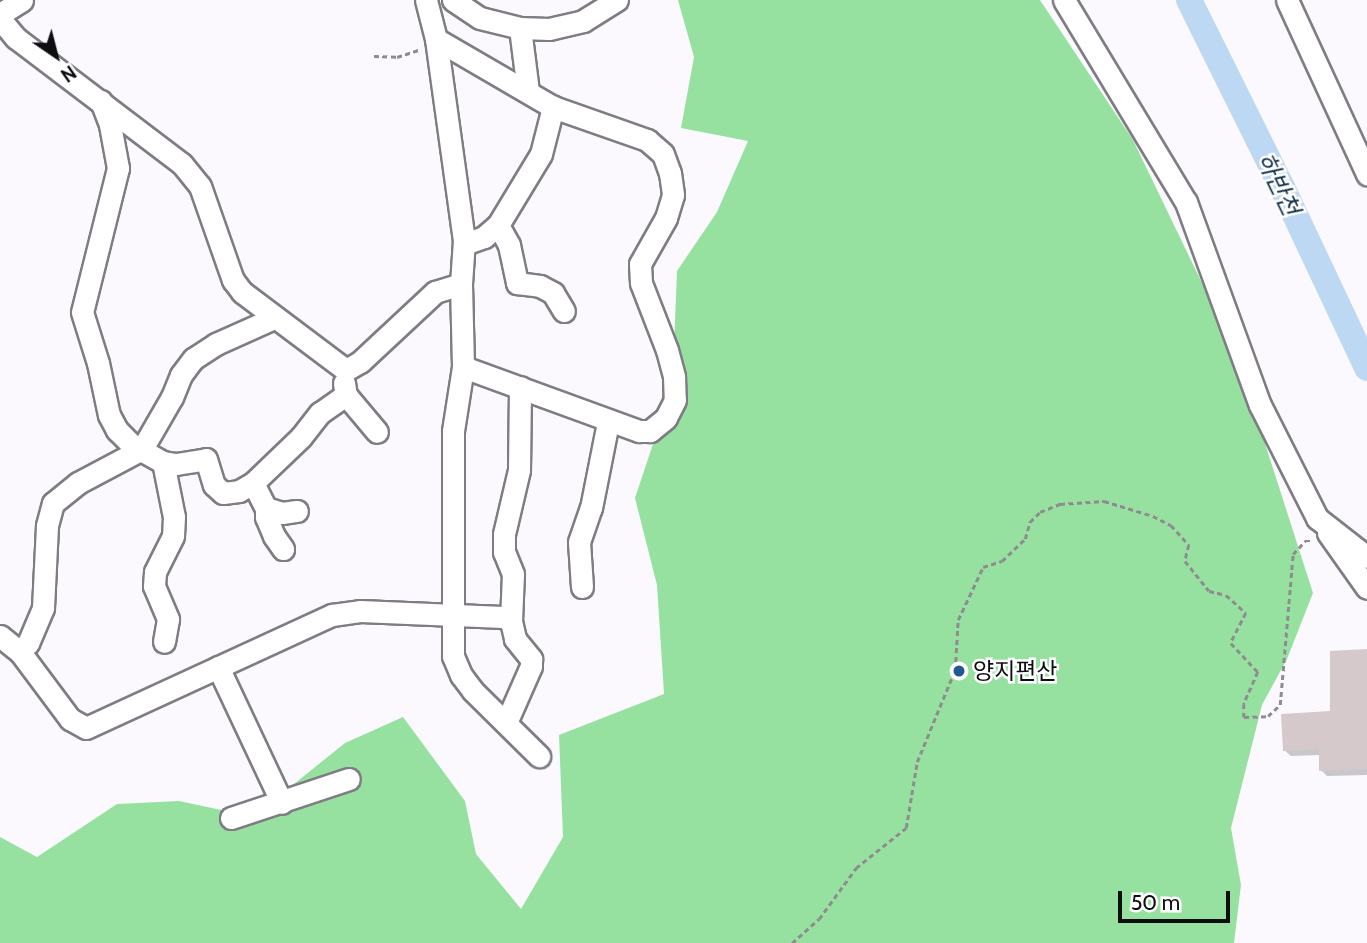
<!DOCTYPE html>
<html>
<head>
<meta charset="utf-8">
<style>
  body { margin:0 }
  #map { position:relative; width:1367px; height:943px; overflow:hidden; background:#fbf9fe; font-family:Cabin,"Noto Sans KR",sans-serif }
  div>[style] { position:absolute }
  .forest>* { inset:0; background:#97e1a0 }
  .shadow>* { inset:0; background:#0003 }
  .river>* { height:26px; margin:-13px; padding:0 13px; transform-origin:13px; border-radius:13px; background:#bdd8f2 }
  .building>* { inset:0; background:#d5c9cc }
  .path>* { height:2.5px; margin-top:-1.25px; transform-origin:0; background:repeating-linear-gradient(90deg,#8e8c90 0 5px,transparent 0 8.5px) }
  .roads { filter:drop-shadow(2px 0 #7f7c85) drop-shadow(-2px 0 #7f7c85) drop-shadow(0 2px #7f7c85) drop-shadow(0 -2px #7f7c85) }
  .minor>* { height:21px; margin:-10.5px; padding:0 10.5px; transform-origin:10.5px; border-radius:10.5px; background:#fff }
  .dots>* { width:19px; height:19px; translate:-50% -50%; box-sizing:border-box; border:4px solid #fff; border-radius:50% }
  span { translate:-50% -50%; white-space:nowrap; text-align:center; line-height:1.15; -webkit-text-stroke:5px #fff; paint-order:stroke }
  .poi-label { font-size:23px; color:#0e0d10 }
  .left { translate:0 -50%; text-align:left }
  .water-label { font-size:24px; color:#112f49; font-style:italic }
  .north { position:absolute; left:21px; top:21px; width:70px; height:70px; -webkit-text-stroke:5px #fff; paint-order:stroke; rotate:145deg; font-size:19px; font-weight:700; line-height:28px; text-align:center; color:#0e0d10 }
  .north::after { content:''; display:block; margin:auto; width:24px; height:32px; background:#0e0d10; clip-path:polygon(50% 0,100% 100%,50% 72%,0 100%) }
  .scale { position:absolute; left:1118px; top:891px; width:112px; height:32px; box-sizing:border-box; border:4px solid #0e0d10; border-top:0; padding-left:9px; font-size:21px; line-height:24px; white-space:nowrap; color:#0e0d10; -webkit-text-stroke:5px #fff; paint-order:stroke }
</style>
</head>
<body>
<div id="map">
  <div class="forest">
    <div style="clip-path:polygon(678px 0,1040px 0,1133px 140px,1215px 310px,1253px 406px,1313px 593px,1287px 659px,1262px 705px,1231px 828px,1241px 885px,1234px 943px,0 943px,0 837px,37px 857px,117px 804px,179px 801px,231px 812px,279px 796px,345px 743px,403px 717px,465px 801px,476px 854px,521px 909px,563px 837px,559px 735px,664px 694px,657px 585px,635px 498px,657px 432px,674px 347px,677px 271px,717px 212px,748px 141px,681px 128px,694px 57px)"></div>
  </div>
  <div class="shadow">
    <div style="clip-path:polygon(1367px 651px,1367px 775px,1327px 776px,1321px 770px,1320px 755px,1291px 756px,1284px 750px,1332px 713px)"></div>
  </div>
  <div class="river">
    <div style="left:1189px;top:0;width:209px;rotate:63.6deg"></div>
    <div style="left:1282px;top:187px;width:200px;rotate:64.8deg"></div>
  </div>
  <div class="building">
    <div style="clip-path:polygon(1367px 649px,1367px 769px,1319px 771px,1319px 749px,1283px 751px,1281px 714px,1330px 711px,1330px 651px)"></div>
  </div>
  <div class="path">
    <div style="left:374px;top:56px;width:23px;rotate:2deg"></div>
    <div style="left:397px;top:57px;width:25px;rotate:-18deg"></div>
    <div style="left:792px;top:943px;width:36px;rotate:-42deg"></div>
    <div style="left:819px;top:919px;width:63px;rotate:-54deg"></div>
    <div style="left:856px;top:868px;width:64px;rotate:-38.7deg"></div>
    <div style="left:906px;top:828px;width:67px;rotate:-80.5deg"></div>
    <div style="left:917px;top:762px;width:100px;rotate:-67.6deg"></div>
    <div style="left:955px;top:670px;width:50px;rotate:-86.6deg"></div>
    <div style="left:958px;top:620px;width:59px;rotate:-64.7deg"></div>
    <div style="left:983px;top:567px;width:20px;rotate:-18deg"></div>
    <div style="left:1002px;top:561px;width:32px;rotate:-44deg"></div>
    <div style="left:1025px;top:539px;width:18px;rotate:-74deg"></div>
    <div style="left:1030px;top:522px;width:14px;rotate:-45deg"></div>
    <div style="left:1040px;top:512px;width:22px;rotate:-22deg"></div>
    <div style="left:1060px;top:504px;width:44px;rotate:-3.9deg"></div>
    <div style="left:1104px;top:501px;width:51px;rotate:17deg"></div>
    <div style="left:1153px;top:516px;width:20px;rotate:27deg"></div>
    <div style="left:1171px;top:525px;width:27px;rotate:48deg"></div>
    <div style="left:1189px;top:545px;width:16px;rotate:104deg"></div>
    <div style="left:1185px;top:561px;width:38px;rotate:51deg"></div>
    <div style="left:1209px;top:591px;width:17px;rotate:13deg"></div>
    <div style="left:1226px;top:595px;width:27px;rotate:42deg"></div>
    <div style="left:1246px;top:613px;width:34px;rotate:117deg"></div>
    <div style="left:1231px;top:643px;width:40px;rotate:47deg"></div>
    <div style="left:1258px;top:672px;width:35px;rotate:114deg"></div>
    <div style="left:1244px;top:704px;width:13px;rotate:90deg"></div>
    <div style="left:1244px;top:717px;width:24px;rotate:-2deg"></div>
    <div style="left:1268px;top:716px;width:16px;rotate:-43deg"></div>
    <div style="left:1280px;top:705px;width:152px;rotate:-85.1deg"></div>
    <div style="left:1293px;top:554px;width:18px;rotate:-47deg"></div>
    <div style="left:1305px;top:541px;width:8px"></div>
  </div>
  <div class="roads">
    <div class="minor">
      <div style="left:426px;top:0;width:40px;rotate:75.6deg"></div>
      <div style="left:436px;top:39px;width:203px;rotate:82.1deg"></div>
      <div style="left:464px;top:240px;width:44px;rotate:93.9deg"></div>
      <div style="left:461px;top:284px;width:83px;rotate:88.6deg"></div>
      <div style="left:463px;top:367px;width:65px;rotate:98.9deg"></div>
      <div style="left:453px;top:431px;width:225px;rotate:90deg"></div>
      <div style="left:453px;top:656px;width:21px;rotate:67deg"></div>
      <div style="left:461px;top:675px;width:20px;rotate:53deg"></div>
      <div style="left:473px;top:691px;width:93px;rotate:44.6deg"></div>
      <div style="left:453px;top:0;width:32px;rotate:34deg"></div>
      <div style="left:480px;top:18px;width:41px;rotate:14deg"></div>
      <div style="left:520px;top:28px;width:29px;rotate:2deg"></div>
      <div style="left:549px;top:29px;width:35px;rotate:-13deg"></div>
      <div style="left:583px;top:21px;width:40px;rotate:-32deg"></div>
      <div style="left:1064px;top:0;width:236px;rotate:58.9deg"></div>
      <div style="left:1186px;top:202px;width:216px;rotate:70deg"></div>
      <div style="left:1260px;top:405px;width:127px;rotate:63.2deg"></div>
      <div style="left:1317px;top:518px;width:63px;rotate:38deg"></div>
      <div style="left:1287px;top:0;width:192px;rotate:65.3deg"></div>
      <div style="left:0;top:14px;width:26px;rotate:-32deg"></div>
      <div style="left:0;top:19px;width:25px;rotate:50deg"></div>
      <div style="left:16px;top:38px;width:208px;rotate:37.2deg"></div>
      <div style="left:182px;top:164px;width:28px;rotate:51deg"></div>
      <div style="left:200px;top:186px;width:100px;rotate:70.7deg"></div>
      <div style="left:233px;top:280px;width:15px;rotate:53deg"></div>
      <div style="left:242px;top:292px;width:130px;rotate:36.9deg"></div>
      <div style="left:346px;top:370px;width:16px;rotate:-30deg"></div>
      <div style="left:360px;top:362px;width:103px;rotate:-43deg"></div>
      <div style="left:435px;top:292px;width:27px;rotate:-17deg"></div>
      <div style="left:520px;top:28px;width:64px;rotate:82.8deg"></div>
      <div style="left:436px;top:39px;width:135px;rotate:30.2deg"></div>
      <div style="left:553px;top:107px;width:100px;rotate:19.3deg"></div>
      <div style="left:647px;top:140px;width:21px;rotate:41deg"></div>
      <div style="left:663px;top:154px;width:20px;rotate:70deg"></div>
      <div style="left:670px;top:173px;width:22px;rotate:82deg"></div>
      <div style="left:673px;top:195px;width:24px;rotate:107deg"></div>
      <div style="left:666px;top:218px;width:53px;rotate:119.5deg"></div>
      <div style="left:640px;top:264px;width:19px;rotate:87deg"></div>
      <div style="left:641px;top:283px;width:72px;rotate:68.8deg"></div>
      <div style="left:667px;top:350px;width:28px;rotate:75deg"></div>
      <div style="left:674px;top:377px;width:23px;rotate:88deg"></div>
      <div style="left:675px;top:400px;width:20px;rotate:117deg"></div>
      <div style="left:666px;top:418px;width:21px;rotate:141deg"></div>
      <div style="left:650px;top:431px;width:11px;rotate:180deg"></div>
      <div style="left:639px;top:431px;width:187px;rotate:-160deg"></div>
      <div style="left:101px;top:101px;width:26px;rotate:69deg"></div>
      <div style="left:110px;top:125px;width:44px;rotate:79.5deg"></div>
      <div style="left:118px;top:168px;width:148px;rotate:104deg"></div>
      <div style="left:82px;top:312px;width:53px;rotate:72.6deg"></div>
      <div style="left:98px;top:363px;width:53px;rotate:78.1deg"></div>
      <div style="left:109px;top:415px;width:17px;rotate:62deg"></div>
      <div style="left:117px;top:430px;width:21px;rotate:45deg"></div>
      <div style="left:132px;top:445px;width:35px;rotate:29deg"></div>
      <div style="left:163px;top:462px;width:13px;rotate:9deg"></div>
      <div style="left:176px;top:464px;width:30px;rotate:-9deg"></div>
      <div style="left:206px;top:459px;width:27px;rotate:73deg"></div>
      <div style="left:214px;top:485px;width:12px;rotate:42deg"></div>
      <div style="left:223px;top:493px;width:16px;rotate:-7deg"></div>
      <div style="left:239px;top:491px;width:16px;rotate:-30deg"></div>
      <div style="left:253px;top:483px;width:66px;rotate:-43.8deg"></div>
      <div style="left:301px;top:437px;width:31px;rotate:-52deg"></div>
      <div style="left:320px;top:413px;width:32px;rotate:-35deg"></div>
      <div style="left:498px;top:225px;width:23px;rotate:61deg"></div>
      <div style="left:509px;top:245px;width:39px;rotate:78deg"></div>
      <div style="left:517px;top:283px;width:23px;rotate:7deg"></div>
      <div style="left:540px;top:286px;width:15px;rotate:28deg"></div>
      <div style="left:553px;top:293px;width:21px;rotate:59deg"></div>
      <div style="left:464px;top:244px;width:21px;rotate:-19deg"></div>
      <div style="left:484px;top:237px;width:18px;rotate:-41deg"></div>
      <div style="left:498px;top:225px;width:83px;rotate:-58.8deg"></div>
      <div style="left:541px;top:154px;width:49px;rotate:-75.7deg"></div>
      <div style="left:274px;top:318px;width:64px;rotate:155.9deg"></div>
      <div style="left:216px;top:344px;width:27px;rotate:147deg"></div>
      <div style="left:193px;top:359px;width:20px;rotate:127deg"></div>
      <div style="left:181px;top:375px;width:24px;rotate:112deg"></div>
      <div style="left:172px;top:397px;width:60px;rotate:120deg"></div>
      <div style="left:142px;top:449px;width:72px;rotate:152deg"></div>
      <div style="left:78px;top:483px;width:32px;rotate:141deg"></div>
      <div style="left:53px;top:503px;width:24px;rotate:105deg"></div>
      <div style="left:47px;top:526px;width:82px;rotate:92.8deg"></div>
      <div style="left:43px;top:608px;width:38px;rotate:113deg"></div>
      <div style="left:28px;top:643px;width:12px;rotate:132deg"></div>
      <div style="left:20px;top:652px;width:84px;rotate:53.3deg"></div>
      <div style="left:70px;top:719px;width:18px;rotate:29deg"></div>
      <div style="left:86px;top:728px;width:271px;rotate:-24.7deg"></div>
      <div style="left:332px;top:615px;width:28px;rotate:-8deg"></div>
      <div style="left:360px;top:611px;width:143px;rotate:2.4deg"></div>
      <div style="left:503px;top:617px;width:9px;rotate:27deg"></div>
      <div style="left:511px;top:621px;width:18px;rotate:77deg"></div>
      <div style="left:515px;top:639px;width:26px;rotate:51deg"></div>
      <div style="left:531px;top:659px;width:7px;rotate:90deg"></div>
      <div style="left:531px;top:666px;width:62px;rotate:113.7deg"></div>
      <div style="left:344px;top:383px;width:12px;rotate:81deg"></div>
      <div style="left:346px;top:395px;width:48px;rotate:50deg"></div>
      <div style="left:163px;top:462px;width:56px;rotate:78.7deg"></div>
      <div style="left:174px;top:517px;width:19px;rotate:93deg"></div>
      <div style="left:173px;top:536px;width:40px;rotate:116.6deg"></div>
      <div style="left:155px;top:572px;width:14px;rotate:94deg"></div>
      <div style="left:154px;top:586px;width:36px;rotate:67deg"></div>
      <div style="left:168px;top:619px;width:23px;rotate:100deg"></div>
      <div style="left:253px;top:483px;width:28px;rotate:63deg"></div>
      <div style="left:266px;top:508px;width:9px;rotate:90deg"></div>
      <div style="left:266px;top:517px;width:21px;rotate:67deg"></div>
      <div style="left:274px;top:536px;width:16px;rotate:55deg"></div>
      <div style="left:266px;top:508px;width:17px;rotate:17deg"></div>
      <div style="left:282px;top:513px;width:15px;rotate:-8deg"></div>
      <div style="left:1328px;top:533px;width:67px;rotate:54.7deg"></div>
      <div style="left:582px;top:587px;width:45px;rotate:-93.8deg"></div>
      <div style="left:579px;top:542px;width:36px;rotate:-71deg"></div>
      <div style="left:591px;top:508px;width:88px;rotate:-78.8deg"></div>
      <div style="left:511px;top:621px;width:47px;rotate:-87.6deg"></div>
      <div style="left:513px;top:574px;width:24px;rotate:-112deg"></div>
      <div style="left:504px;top:552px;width:18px;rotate:-90deg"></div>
      <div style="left:504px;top:534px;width:66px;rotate:-76.8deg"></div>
      <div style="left:519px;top:470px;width:83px;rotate:-89.3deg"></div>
      <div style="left:0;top:636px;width:26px;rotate:39deg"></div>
      <div style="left:218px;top:667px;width:150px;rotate:64.8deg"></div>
      <div style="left:231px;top:818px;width:124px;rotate:-18.3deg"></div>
    </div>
  </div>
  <div class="dots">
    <div style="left:959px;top:671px;background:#235890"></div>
  </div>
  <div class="poi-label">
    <span class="left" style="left:973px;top:671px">양지편산</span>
  </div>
  <div class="water-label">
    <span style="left:1278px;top:184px;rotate:64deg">하반천</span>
  </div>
  <div class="north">N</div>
  <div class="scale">50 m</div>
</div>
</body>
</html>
